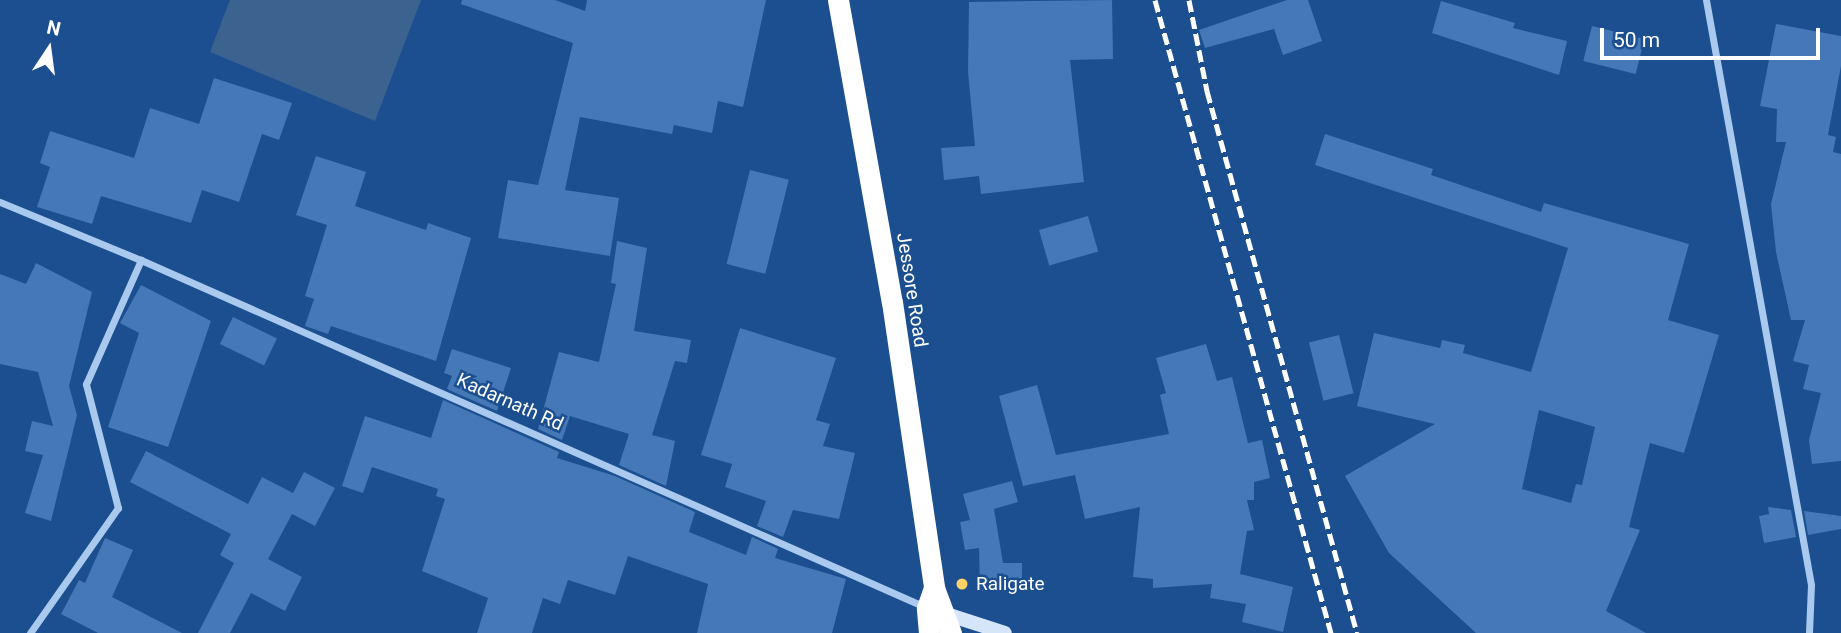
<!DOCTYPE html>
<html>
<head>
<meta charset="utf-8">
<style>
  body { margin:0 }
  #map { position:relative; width:1841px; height:633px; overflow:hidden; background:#1b4f8f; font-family:Roboto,sans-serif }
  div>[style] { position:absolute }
  .water>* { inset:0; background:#3c6290 }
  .building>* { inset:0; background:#4478b7; transform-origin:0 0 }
  .street>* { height:7px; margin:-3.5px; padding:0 3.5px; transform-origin:3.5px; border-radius:3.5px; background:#a9c9ee }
  .secondary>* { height:14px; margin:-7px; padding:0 7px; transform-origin:7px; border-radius:7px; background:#d6e6fa }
  .highway>* { height:21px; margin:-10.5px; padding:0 10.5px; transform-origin:10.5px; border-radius:10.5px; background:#fff }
  .rail>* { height:5px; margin-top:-2.5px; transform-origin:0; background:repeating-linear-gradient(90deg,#fff 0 12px,transparent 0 17px) }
  .dots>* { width:19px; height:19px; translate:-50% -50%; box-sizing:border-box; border:4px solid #1b4f8f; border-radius:50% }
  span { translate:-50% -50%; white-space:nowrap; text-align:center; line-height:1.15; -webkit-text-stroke:5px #1b4f8f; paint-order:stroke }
  .street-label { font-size:19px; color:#fff }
  .poi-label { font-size:19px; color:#fff }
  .left { translate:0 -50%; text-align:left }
  .north { position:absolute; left:14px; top:14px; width:70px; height:70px; -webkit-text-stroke:5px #1b4f8f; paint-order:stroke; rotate:13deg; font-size:19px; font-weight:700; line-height:28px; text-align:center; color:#fff }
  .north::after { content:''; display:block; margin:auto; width:24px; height:32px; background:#fff; clip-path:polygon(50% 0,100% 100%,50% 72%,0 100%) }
  .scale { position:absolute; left:1600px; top:28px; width:220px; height:32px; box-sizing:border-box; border:4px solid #fff; border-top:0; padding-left:9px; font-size:21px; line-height:24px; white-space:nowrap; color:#fff; -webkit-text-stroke:5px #1b4f8f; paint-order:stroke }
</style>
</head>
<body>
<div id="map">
  <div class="water">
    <div style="clip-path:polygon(230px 0,421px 0,375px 121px,210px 52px)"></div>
  </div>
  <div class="building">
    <div style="clip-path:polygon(462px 0,555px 0,585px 11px,587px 0,766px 0,743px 107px,718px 101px,712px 133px,674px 125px,672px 134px,580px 117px,565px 190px,619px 198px,610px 256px,498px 238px,508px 180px,538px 185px,573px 43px,461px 4px)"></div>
    <div style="clip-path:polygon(1112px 0,1113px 59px,1070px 60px,1084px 182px,981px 194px,979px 176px,944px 180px,941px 148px,975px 146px,968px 72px,969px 2px)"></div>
    <div style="clip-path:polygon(1287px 0,1308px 0,1322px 41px,1283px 55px,1274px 29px,1205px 48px,1199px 30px)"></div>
    <div style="clip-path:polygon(1441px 1px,1515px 23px,1513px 28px,1567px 41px,1559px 75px,1432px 33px)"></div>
    <div style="clip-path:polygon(1776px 24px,1841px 36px,1841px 66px,1828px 135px,1836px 137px,1833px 152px,1841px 154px,1841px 461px,1812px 464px,1809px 440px,1821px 393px,1803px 389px,1809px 365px,1793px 361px,1805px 320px,1791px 320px,1776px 252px,1771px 204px,1786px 142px,1776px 142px,1777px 109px,1760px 106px)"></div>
    <div style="left:1592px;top:26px;width:54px;height:36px;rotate:14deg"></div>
    <div style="clip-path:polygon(214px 78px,292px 103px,279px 140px,262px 134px,239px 202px,202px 190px,191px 223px,101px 196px,92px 224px,37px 207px,50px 167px,40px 163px,50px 131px,134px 158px,150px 108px,199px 124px)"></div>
    <div style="clip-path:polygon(evenodd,1325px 134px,1433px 169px,1431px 175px,1541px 212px,1544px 203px,1689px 244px,1668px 320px,1719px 335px,1684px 453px,1650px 443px,1629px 527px,1640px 530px,1606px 611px,1646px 633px,1476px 633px,1389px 553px,1345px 476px,1435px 424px,1357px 406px,1374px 333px,1440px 348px,1442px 340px,1465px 345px,1463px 353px,1531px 372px,1568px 248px,1315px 165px,1325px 134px,1539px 410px,1595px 427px,1582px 485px,1576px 484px,1571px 503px,1522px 489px,1539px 410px)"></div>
    <div style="clip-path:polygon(316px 156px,366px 172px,355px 206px,426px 230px,428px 223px,471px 238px,436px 361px,331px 326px,328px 334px,305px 326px,314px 299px,305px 296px,327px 225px,296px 215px)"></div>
    <div style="left:750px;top:170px;width:40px;height:97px;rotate:14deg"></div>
    <div style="left:1088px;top:216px;width:37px;height:51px;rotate:74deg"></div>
    <div style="clip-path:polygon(617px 241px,647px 248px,634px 331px,691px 340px,687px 363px,675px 361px,652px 435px,675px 441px,666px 486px,619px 465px,629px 434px,570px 416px,562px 440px,538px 429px,559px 352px,599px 362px,616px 284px,611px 283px)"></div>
    <div style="clip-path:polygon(36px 263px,92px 292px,69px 386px,77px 415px,51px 521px,25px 513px,43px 455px,25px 451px,32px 421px,53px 426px,38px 372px,0 364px,0 274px,26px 284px)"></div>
    <div style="clip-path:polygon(141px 285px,211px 321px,168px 447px,108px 427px,139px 333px,120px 323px)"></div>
    <div style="left:233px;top:317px;width:49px;height:30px;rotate:26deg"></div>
    <div style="clip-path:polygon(740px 328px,836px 358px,816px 420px,830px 424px,823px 446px,855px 453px,839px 519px,793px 510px,783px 537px,757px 526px,766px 501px,725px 487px,732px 464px,701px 455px)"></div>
    <div style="left:1339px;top:335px;width:60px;height:31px;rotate:76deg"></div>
    <div style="clip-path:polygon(1206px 344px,1217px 381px,1232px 377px,1248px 443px,1262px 440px,1270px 478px,1254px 482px,1254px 500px,1247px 500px,1254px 530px,1247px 531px,1240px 574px,1293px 587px,1283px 632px,1242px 622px,1246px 604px,1210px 598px,1212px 584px,1153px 588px,1153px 579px,1133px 577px,1140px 507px,1085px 519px,1075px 475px,1023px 486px,999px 396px,1037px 385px,1056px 455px,1169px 434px,1160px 395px,1166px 393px,1156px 358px)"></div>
    <div style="clip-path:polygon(452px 349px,511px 368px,497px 411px,447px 389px,452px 376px,444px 373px)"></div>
    <div style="clip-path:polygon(443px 400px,559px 452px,557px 458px,615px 476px,695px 512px,689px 532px,746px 555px,752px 537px,778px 549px,775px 558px,846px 579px,832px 633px,697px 633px,708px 584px,628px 556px,615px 595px,568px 580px,560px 604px,543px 598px,532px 633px,477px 633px,488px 598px,422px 571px,445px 499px,436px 496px,438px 489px,372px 467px,363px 493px,342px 486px,365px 416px,431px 438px)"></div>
    <div style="clip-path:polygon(146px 451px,248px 504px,262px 477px,293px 493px,304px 472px,335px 488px,315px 526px,292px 514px,268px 559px,302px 577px,285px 611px,251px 593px,230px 633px,198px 633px,234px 563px,220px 555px,231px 534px,130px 482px)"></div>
    <div style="clip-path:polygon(1012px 481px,1018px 502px,994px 509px,1003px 563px,1022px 563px,1022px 591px,980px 591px,979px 548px,965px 550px,960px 522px,970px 520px,963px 494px)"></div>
    <div style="clip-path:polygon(1768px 507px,1791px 510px,1796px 537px,1764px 543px,1759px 516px,1769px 514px)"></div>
    <div style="clip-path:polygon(1804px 511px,1841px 516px,1841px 529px,1808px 535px)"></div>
    <div style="clip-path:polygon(105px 538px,133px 550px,112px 597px,182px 633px,98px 633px,61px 614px,79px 580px,85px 583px)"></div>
  </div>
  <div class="street">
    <div style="left:1706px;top:0;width:594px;rotate:79.82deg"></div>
    <div style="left:1811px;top:585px;width:48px;rotate:92.4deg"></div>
    <div style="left:0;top:202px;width:152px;rotate:22.4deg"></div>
    <div style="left:141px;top:260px;width:855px;rotate:23.87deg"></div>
    <div style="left:30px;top:633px;width:153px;rotate:-54.9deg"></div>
    <div style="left:118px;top:508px;width:128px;rotate:-104.5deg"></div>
    <div style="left:86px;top:384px;width:136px;rotate:-66.1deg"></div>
  </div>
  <div class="secondary">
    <div style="left:940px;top:612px;width:68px;rotate:17.9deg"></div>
  </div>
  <div class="highway">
    <div style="left:838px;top:0;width:307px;rotate:79.9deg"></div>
    <div style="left:892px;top:302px;width:289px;rotate:81.6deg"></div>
    <div style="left:934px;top:588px;width:48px;rotate:69.3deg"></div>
    <div style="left:929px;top:633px;width:25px;rotate:-95deg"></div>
    <div style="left:927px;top:608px;width:21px;rotate:-71deg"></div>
  </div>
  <div class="rail">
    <div style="left:1155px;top:0;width:657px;rotate:74.46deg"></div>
    <div style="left:1189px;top:0;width:93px;rotate:78.8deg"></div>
    <div style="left:1207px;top:91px;width:562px;rotate:74.53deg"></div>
  </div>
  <div class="dots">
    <div style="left:962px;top:584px;background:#ffd166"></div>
  </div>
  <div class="street-label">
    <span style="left:912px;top:290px;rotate:81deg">Jessore Road</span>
    <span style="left:510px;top:402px;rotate:24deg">Kadarnath Rd</span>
  </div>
  <div class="poi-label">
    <span class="left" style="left:976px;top:584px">Raligate</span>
  </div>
  <div class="north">N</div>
  <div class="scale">50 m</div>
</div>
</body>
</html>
